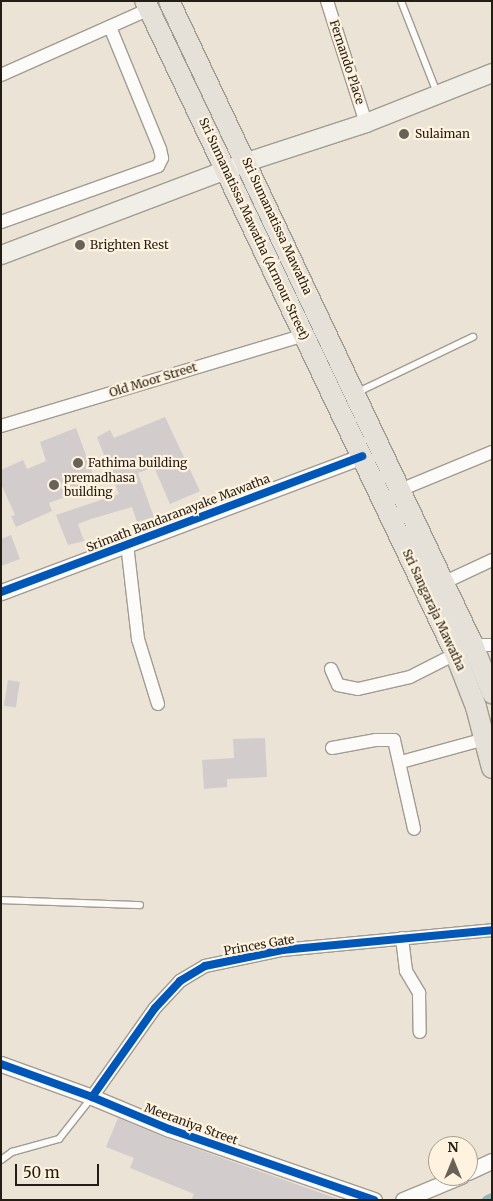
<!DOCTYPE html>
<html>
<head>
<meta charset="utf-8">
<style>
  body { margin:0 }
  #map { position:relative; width:493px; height:1201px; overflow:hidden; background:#ebe3d6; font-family:Merriweather,serif }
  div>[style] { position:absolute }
  .canal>* { height:11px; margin:-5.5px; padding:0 5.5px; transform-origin:5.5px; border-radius:5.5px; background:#96b5b4 }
  .building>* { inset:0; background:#d2cccc; transform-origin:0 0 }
  .roads { filter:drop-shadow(1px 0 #a19c91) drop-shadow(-1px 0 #a19c91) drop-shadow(0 1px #a19c91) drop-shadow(0 -1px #a19c91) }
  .service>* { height:6px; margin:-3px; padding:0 3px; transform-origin:3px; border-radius:3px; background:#fcfbf9 }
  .minor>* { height:12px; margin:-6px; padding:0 6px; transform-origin:6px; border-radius:6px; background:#fcfbf9 }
  .tertiary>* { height:15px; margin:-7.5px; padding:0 7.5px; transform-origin:7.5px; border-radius:7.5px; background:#fcfbf9 }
  .secondary>* { height:18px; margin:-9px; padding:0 9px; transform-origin:9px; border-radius:9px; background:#f1eee8 }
  .primary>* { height:20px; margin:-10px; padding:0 10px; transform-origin:10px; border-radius:10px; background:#e6e1d8 }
  .cycleway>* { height:8px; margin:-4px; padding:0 4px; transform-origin:4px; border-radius:4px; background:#0057b8 }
  .dots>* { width:14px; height:14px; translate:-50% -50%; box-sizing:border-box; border:2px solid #fff3df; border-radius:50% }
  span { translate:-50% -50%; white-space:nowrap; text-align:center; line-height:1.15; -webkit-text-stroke:4.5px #fff3df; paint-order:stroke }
  .street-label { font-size:12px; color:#231d14 }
  .poi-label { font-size:12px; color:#231d14 }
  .left { translate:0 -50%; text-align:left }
  .frame { position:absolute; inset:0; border:2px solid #231d14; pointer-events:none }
  .north { position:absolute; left:428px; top:1136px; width:50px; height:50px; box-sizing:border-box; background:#fff3df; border:1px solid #a79d8e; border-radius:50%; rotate:0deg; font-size:14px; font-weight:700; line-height:20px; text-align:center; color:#231d14 }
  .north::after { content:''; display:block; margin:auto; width:18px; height:22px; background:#696258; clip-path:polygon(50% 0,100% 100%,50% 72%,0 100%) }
  .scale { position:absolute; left:15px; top:1164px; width:84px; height:22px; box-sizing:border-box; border:2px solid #231d14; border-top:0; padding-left:6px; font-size:15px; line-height:18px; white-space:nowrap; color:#231d14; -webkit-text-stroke:4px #fff3df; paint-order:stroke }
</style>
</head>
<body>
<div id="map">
  <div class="canal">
    <div style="left:487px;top:1200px;width:5px;rotate:-22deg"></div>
  </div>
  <div class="building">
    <div style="clip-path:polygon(165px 417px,200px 491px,170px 504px,154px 467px,138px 473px,154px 517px,137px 522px,132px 507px,91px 519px,78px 524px,84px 541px,68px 545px,56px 515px,119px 494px,97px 437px,110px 430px,114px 438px)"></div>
    <div style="clip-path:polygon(76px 428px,97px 485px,49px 503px,52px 511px,16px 527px,11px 516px,15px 515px,1px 484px,1px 470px,23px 460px,27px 469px,46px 461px,40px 442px)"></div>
    <div style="clip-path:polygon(11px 535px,20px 559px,1px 566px,1px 539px)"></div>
    <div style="left:8px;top:680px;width:12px;height:26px;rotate:9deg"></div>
    <div style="clip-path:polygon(265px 738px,267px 777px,227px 779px,227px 787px,204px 789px,202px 760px,234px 758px,233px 739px)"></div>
    <div style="clip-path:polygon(118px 1118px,166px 1138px,341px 1200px,191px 1200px,194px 1194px,130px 1168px,134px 1158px,106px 1147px)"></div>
  </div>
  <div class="roads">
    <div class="service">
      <div style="left:401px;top:1px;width:99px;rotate:68.6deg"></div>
      <div style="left:356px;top:393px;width:130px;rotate:-25.6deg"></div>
      <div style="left:1px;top:900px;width:139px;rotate:2.1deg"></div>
      <div style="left:1px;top:1160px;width:14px;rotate:-36deg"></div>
      <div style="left:12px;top:1152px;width:49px;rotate:-15.5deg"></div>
      <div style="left:59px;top:1139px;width:53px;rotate:-51.8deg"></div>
    </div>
    <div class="minor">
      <div style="left:327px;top:1px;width:128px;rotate:72.3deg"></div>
      <div style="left:1px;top:75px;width:162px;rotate:-24deg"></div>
      <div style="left:1px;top:222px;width:167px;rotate:-19.6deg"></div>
      <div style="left:158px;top:166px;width:9px;rotate:-63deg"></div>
      <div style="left:162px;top:158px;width:9px;rotate:-103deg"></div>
      <div style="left:160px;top:149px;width:132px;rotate:-112.3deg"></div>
      <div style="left:1px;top:426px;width:317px;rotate:-16.7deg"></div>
      <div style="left:400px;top:490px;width:100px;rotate:-22.4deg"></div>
      <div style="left:127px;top:544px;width:96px;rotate:83.4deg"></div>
      <div style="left:138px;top:639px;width:68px;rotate:72.9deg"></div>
      <div style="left:443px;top:583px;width:54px;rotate:-25.1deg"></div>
      <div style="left:331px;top:669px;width:17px;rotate:66deg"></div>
      <div style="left:338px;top:685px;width:20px;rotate:11deg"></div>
      <div style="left:358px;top:689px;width:53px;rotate:-13deg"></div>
      <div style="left:410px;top:677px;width:71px;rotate:-26.9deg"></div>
      <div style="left:473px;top:645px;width:19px"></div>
      <div style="left:332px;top:748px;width:45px;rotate:-10.3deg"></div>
      <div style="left:376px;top:740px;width:18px"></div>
      <div style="left:394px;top:740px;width:91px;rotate:77.3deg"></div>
      <div style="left:401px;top:762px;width:87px;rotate:-15.3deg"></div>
      <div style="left:402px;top:938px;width:33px;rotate:83deg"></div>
      <div style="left:406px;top:971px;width:26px;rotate:59deg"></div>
      <div style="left:419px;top:993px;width:39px;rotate:89deg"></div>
      <div style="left:92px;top:1097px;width:109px;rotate:-54.7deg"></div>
      <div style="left:155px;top:1008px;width:37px;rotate:-47deg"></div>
      <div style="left:180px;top:981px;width:29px;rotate:-31deg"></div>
      <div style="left:205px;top:966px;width:79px;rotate:-11.7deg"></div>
      <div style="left:282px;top:950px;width:211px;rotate:-5.4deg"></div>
    </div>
    <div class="tertiary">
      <div style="left:1px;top:592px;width:386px;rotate:-20.6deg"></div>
      <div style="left:1px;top:1064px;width:97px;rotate:19.9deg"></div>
      <div style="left:92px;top:1097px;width:83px;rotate:22.6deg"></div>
      <div style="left:169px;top:1129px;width:217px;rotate:19.1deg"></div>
      <div style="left:468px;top:1172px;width:26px;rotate:-25deg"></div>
      <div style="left:403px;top:1200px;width:63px;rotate:-22.5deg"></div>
    </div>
    <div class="secondary">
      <div style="left:1px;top:255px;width:263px;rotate:-20.7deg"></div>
      <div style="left:247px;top:162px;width:125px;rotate:-18.1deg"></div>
      <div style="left:366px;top:123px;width:136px;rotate:-21.6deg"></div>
    </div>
    <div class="primary">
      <div style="left:145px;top:1px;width:722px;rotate:64.57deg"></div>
      <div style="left:455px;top:653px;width:58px;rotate:68.7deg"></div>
      <div style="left:476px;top:707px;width:63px;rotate:75.3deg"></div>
      <div style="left:169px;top:1px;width:712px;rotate:64.73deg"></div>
      <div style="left:473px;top:645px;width:52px;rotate:68.4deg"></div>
    </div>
  </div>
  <div class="cycleway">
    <div style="left:1px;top:592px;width:386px;rotate:-20.6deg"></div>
    <div style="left:1px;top:1064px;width:97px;rotate:19.9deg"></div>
    <div style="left:92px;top:1097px;width:83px;rotate:22.6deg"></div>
    <div style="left:169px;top:1129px;width:217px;rotate:19.1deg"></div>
    <div style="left:92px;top:1097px;width:109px;rotate:-54.7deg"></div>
    <div style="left:155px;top:1008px;width:37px;rotate:-47deg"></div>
    <div style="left:180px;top:981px;width:29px;rotate:-31deg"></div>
    <div style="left:205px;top:966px;width:79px;rotate:-11.7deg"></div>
    <div style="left:282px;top:950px;width:211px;rotate:-5.4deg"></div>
  </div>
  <div class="dots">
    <div style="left:404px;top:134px;background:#696258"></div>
    <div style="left:80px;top:245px;background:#696258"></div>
    <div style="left:78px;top:463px;background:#696258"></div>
    <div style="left:54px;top:485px;background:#696258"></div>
  </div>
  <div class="street-label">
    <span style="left:347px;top:62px;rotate:72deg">Fernando Place</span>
    <span style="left:277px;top:226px;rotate:65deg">Sri Sumanatissa Mawatha</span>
    <span style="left:254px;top:229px;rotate:65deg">Sri Sumanatissa Mawatha (Armour Street)</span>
    <span style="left:153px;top:380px;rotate:-17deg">Old Moor Street</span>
    <span style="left:178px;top:513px;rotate:-21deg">Srimath Bandaranayake Mawatha</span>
    <span style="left:434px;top:610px;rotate:65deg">Sri Sangaraja Mawatha</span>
    <span style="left:259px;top:945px;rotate:-10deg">Princes Gate</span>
    <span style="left:191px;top:1124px;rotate:20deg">Meeraniya Street</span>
  </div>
  <div class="poi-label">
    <span class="left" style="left:415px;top:134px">Sulaiman</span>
    <span class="left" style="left:90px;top:245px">Brighten Rest</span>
    <span class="left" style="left:88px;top:463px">Fathima building</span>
    <span class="left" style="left:64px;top:485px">premadhasa<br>building</span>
  </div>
  <div class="frame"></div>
  <div class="north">N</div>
  <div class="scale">50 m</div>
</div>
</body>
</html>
